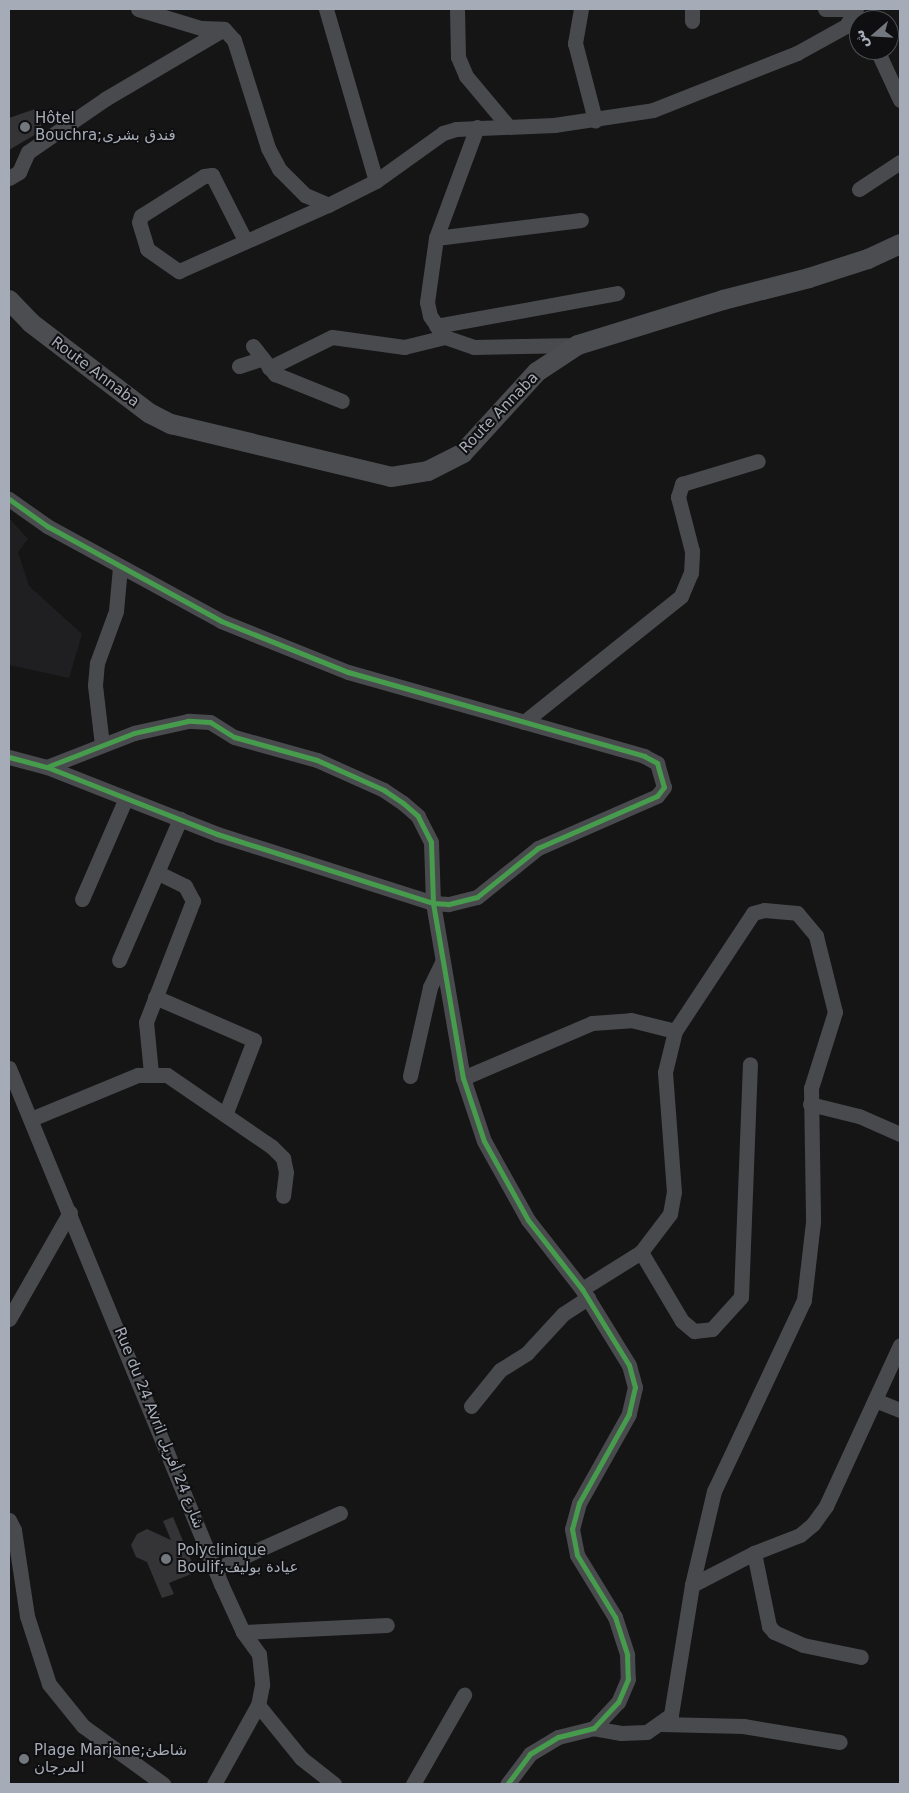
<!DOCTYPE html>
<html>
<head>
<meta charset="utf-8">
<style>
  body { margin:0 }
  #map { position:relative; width:909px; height:1793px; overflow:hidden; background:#151515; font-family:"DejaVu Sans",Cairo,sans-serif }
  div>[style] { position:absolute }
  .built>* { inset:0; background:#1f1f21 }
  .building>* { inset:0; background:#343436 }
  .minor>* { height:15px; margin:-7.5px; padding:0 7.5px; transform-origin:7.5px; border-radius:7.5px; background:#494a4e }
  .major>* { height:20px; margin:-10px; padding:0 10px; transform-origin:10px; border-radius:10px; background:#4b4d50 }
  .cycleway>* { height:5px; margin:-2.5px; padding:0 2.5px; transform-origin:2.5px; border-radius:2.5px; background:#469c4c }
  .dots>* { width:14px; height:14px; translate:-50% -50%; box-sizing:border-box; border:2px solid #0f0f11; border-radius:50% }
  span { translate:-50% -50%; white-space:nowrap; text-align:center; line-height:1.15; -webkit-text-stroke:4px #0f0f11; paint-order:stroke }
  .poi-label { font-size:15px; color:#a6acb7 }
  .left { translate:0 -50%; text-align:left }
  .street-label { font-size:15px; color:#a6acb7 }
  .frame { position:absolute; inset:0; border:10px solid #a6acb7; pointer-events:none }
  .north { position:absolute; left:849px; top:10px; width:50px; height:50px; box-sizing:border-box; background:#0f0f11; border:1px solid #4b4e53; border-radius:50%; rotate:251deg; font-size:14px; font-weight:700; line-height:20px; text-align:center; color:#a6acb7 }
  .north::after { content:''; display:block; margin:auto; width:18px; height:22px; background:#73777e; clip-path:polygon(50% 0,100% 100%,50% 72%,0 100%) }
</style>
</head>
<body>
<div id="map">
  <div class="built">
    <div style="clip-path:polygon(9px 518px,28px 539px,18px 552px,29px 586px,82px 634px,69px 678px,9px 665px)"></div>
  </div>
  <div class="building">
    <div style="clip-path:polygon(35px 109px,43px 130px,9px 150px,9px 118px)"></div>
    <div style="clip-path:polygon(173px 1517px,196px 1572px,169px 1583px,174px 1594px,162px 1598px,147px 1562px,136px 1557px,131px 1545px,137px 1534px,147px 1529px,171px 1540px,163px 1521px)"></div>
  </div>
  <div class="minor">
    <div style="left:138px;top:9px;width:66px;rotate:16.8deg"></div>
    <div style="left:201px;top:28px;width:23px;rotate:2deg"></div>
    <div style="left:224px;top:29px;width:15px;rotate:48deg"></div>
    <div style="left:234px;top:40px;width:113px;rotate:72.5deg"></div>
    <div style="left:268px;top:148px;width:24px;rotate:62deg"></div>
    <div style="left:279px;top:169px;width:37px;rotate:45deg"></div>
    <div style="left:305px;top:195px;width:25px;rotate:23deg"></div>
    <div style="left:328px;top:205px;width:54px;rotate:-26.6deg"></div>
    <div style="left:376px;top:181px;width:82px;rotate:-35.6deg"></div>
    <div style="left:443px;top:133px;width:14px;rotate:-17deg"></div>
    <div style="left:456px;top:129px;width:98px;rotate:-2.3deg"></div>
    <div style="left:554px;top:125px;width:100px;rotate:-8.6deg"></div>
    <div style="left:653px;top:110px;width:155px;rotate:-21.6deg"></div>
    <div style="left:797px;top:53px;width:56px;rotate:-28.9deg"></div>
    <div style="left:846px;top:26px;width:20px;rotate:-60deg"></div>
    <div style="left:326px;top:9px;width:179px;rotate:73.8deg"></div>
    <div style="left:457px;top:9px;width:48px;rotate:88.8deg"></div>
    <div style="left:458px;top:57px;width:21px;rotate:67deg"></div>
    <div style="left:466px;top:76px;width:65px;rotate:50deg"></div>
    <div style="left:581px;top:9px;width:35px;rotate:100deg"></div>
    <div style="left:575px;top:43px;width:80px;rotate:75.4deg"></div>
    <div style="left:825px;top:9px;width:19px"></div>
    <div style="left:692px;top:21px;width:12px;rotate:-90deg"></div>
    <div style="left:877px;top:50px;width:55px;rotate:65.3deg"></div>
    <div style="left:477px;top:127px;width:118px;rotate:110.3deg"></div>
    <div style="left:436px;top:238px;width:65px;rotate:98deg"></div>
    <div style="left:427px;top:302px;width:14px;rotate:78deg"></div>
    <div style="left:430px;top:316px;width:26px;rotate:54deg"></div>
    <div style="left:445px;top:337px;width:31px;rotate:19deg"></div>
    <div style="left:474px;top:347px;width:104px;rotate:-1.1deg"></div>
    <div style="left:9px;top:178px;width:12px;rotate:-31deg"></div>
    <div style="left:19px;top:172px;width:22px;rotate:-66deg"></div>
    <div style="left:28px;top:152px;width:93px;rotate:-34.5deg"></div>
    <div style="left:105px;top:99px;width:138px;rotate:-30.5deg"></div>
    <div style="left:859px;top:189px;width:49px;rotate:-33.4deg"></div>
    <div style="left:436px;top:238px;width:146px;rotate:-7.1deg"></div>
    <div style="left:245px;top:240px;width:73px;rotate:-116.9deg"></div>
    <div style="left:212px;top:175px;width:8px;rotate:173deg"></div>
    <div style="left:204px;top:176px;width:75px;rotate:147.6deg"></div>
    <div style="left:141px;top:216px;width:6px;rotate:108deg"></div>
    <div style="left:139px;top:222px;width:28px;rotate:73deg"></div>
    <div style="left:147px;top:249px;width:39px;rotate:35deg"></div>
    <div style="left:179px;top:271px;width:163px;rotate:-23.9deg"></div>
    <div style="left:436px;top:326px;width:184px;rotate:-10.3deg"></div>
    <div style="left:253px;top:346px;width:36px;rotate:52deg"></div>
    <div style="left:275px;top:374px;width:72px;rotate:21.9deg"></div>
    <div style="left:239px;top:366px;width:22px;rotate:-18deg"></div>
    <div style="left:269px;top:368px;width:70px;rotate:-26.2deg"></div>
    <div style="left:332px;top:337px;width:73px;rotate:7.9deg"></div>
    <div style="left:404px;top:347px;width:42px;rotate:-13.7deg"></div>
    <div style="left:9px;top:499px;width:47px;rotate:35.4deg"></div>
    <div style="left:47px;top:526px;width:198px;rotate:28.6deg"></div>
    <div style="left:221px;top:621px;width:137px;rotate:21.9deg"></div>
    <div style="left:348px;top:672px;width:308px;rotate:15.8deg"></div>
    <div style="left:644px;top:756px;width:15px;rotate:28deg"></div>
    <div style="left:657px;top:763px;width:25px;rotate:74deg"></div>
    <div style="left:664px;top:787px;width:11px;rotate:128deg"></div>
    <div style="left:657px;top:796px;width:130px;rotate:156.4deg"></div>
    <div style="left:538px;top:848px;width:78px;rotate:141.2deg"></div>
    <div style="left:477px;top:897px;width:30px;rotate:166deg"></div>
    <div style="left:448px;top:904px;width:15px;rotate:-176deg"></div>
    <div style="left:433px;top:903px;width:61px;rotate:-91.9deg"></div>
    <div style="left:431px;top:842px;width:29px;rotate:-117deg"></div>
    <div style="left:418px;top:816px;width:20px;rotate:-139deg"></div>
    <div style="left:403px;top:803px;width:23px;rotate:-146deg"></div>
    <div style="left:384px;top:790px;width:73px;rotate:-155.9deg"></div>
    <div style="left:317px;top:760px;width:86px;rotate:-164.5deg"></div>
    <div style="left:234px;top:737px;width:28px;rotate:-148deg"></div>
    <div style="left:210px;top:722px;width:22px;rotate:-177deg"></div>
    <div style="left:188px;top:721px;width:55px;rotate:167.5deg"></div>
    <div style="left:134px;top:733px;width:93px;rotate:158.7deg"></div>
    <div style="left:524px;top:722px;width:201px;rotate:-38.7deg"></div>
    <div style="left:681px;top:596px;width:25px;rotate:-67deg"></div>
    <div style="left:691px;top:573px;width:22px;rotate:-87deg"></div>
    <div style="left:692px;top:551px;width:56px;rotate:-104.5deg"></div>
    <div style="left:678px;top:497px;width:14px;rotate:-73deg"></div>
    <div style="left:682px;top:484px;width:79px;rotate:-16.8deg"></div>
    <div style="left:102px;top:745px;width:60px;rotate:-96.7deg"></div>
    <div style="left:95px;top:685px;width:22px;rotate:-85deg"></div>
    <div style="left:97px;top:663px;width:55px;rotate:-69.9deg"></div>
    <div style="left:116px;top:611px;width:44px;rotate:-84.8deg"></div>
    <div style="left:9px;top:757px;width:39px;rotate:15deg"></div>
    <div style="left:47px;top:767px;width:183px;rotate:21.5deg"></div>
    <div style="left:217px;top:834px;width:227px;rotate:17.7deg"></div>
    <div style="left:433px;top:903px;width:178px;rotate:80.3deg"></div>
    <div style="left:463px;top:1078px;width:66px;rotate:71.6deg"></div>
    <div style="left:484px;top:1141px;width:90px;rotate:60.9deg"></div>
    <div style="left:528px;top:1220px;width:88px;rotate:52deg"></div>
    <div style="left:582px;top:1289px;width:89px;rotate:58.3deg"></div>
    <div style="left:629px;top:1365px;width:23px;rotate:75deg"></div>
    <div style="left:635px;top:1387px;width:28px;rotate:103deg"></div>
    <div style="left:629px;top:1414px;width:102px;rotate:119.3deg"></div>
    <div style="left:579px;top:1503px;width:27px;rotate:105deg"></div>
    <div style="left:572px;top:1529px;width:26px;rotate:79deg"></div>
    <div style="left:577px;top:1555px;width:73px;rotate:58.5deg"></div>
    <div style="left:615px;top:1617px;width:40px;rotate:72deg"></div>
    <div style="left:627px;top:1655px;width:24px;rotate:88deg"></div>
    <div style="left:628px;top:1679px;width:25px;rotate:113deg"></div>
    <div style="left:618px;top:1702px;width:35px;rotate:133deg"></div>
    <div style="left:594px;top:1728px;width:37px;rotate:166deg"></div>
    <div style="left:558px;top:1737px;width:33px;rotate:149deg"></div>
    <div style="left:530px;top:1754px;width:38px;rotate:127deg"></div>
    <div style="left:82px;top:899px;width:110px;rotate:-66.5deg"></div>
    <div style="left:119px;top:960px;width:154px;rotate:-66.6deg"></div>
    <div style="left:155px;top:997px;width:108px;rotate:23.5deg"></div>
    <div style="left:254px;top:1040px;width:80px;rotate:111.1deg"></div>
    <div style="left:9px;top:1068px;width:558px;rotate:67.66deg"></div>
    <div style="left:221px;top:1584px;width:53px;rotate:65.4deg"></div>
    <div style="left:243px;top:1632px;width:27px;rotate:54deg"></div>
    <div style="left:259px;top:1654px;width:31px;rotate:84deg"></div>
    <div style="left:262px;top:1685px;width:20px;rotate:101deg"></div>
    <div style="left:258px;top:1705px;width:90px;rotate:119.1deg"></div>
    <div style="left:151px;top:1073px;width:51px;rotate:-95.6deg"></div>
    <div style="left:146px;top:1022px;width:130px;rotate:-68.8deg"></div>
    <div style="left:193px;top:901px;width:17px;rotate:-118deg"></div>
    <div style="left:185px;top:886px;width:30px;rotate:-154deg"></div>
    <div style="left:410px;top:1076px;width:91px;rotate:-77.3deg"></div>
    <div style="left:430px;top:987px;width:28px;rotate:-64deg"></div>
    <div style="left:463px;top:1078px;width:140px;rotate:-23.1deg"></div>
    <div style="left:592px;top:1023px;width:39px;rotate:-4deg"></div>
    <div style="left:631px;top:1020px;width:45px;rotate:14deg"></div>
    <div style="left:675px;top:1031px;width:141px;rotate:-56.5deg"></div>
    <div style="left:753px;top:913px;width:11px;rotate:-15deg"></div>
    <div style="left:764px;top:910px;width:33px;rotate:5deg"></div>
    <div style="left:797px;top:913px;width:30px;rotate:50deg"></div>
    <div style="left:816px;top:936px;width:78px;rotate:76deg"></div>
    <div style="left:835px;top:1012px;width:80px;rotate:107.5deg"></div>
    <div style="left:811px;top:1088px;width:134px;rotate:89.1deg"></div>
    <div style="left:813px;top:1222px;width:79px;rotate:96.6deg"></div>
    <div style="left:804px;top:1300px;width:211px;rotate:115.2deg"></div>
    <div style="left:714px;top:1491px;width:97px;rotate:103.2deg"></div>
    <div style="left:692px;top:1585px;width:132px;rotate:99.2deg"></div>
    <div style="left:671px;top:1715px;width:29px;rotate:145deg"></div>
    <div style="left:647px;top:1732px;width:26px;rotate:178deg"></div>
    <div style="left:621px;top:1733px;width:27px;rotate:-170deg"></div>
    <div style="left:810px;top:1104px;width:50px;rotate:13.8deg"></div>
    <div style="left:859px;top:1116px;width:45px;rotate:23.7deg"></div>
    <div style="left:31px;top:1119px;width:116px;rotate:-22.4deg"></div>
    <div style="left:138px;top:1075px;width:29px"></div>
    <div style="left:167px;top:1075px;width:127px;rotate:34.4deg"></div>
    <div style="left:272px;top:1147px;width:16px;rotate:45deg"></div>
    <div style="left:283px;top:1158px;width:14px;rotate:78deg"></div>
    <div style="left:286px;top:1172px;width:24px;rotate:97deg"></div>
    <div style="left:641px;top:1252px;width:80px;rotate:59.3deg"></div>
    <div style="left:682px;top:1321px;width:16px;rotate:40deg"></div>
    <div style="left:694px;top:1331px;width:18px;rotate:-6deg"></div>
    <div style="left:712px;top:1329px;width:43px;rotate:-47.8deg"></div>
    <div style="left:741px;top:1297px;width:233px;rotate:-87.8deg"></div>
    <div style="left:582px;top:1289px;width:70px;rotate:-32.1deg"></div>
    <div style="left:641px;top:1252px;width:48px;rotate:-52.7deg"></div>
    <div style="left:670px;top:1214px;width:22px;rotate:-80deg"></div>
    <div style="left:674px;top:1192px;width:120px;rotate:-94.3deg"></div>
    <div style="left:665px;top:1072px;width:42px;rotate:-76.3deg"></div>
    <div style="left:9px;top:1319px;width:123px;rotate:-60.3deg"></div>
    <div style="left:875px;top:1400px;width:27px;rotate:22deg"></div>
    <div style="left:471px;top:1406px;width:46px;rotate:-51.1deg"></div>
    <div style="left:500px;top:1370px;width:32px;rotate:-32deg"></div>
    <div style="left:527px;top:1353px;width:53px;rotate:-47.3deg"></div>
    <div style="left:563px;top:1314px;width:30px;rotate:-33deg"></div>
    <div style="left:9px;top:1520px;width:11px;rotate:63deg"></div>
    <div style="left:14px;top:1530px;width:87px;rotate:81.4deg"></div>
    <div style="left:27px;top:1616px;width:71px;rotate:72.1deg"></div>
    <div style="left:49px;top:1684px;width:54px;rotate:51deg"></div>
    <div style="left:83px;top:1726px;width:99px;rotate:35.9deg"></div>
    <div style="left:754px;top:1553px;width:75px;rotate:78.4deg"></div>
    <div style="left:769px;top:1626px;width:8px;rotate:50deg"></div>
    <div style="left:774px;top:1632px;width:32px;rotate:24deg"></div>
    <div style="left:803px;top:1645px;width:59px;rotate:11.7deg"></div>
    <div style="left:216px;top:1569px;width:136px;rotate:-24.3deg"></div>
    <div style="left:692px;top:1585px;width:70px;rotate:-27.3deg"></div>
    <div style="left:754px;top:1553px;width:49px;rotate:-21.4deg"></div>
    <div style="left:800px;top:1535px;width:17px;rotate:-40deg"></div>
    <div style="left:813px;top:1524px;width:22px;rotate:-54deg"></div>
    <div style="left:826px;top:1506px;width:177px;rotate:-65.3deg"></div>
    <div style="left:243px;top:1632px;width:144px;rotate:-2.8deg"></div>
    <div style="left:258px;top:1705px;width:68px;rotate:50.9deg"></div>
    <div style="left:301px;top:1758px;width:42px;rotate:38.2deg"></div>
    <div style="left:662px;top:1724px;width:81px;rotate:1.4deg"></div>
    <div style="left:743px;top:1726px;width:98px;rotate:9.4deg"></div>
    <div style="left:413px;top:1784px;width:103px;rotate:-60.2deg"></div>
  </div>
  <div class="major">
    <div style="left:9px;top:300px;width:32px;rotate:46deg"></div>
    <div style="left:31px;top:323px;width:148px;rotate:37.3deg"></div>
    <div style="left:149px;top:413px;width:25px;rotate:27deg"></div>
    <div style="left:171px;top:424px;width:226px;rotate:13.5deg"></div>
    <div style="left:391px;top:477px;width:37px;rotate:-9deg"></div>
    <div style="left:428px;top:471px;width:39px;rotate:-27deg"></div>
    <div style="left:463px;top:453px;width:110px;rotate:-47.6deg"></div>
    <div style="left:537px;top:372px;width:49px;rotate:-33.4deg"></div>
    <div style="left:578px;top:345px;width:152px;rotate:-17.2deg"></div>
    <div style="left:723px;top:300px;width:89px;rotate:-14.3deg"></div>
    <div style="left:809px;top:278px;width:62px;rotate:-17.9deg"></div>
    <div style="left:868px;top:259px;width:35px;rotate:-25deg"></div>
  </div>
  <div class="cycleway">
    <div style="left:9px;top:499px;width:47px;rotate:35.4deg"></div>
    <div style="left:47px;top:526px;width:198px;rotate:28.6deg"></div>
    <div style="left:221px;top:621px;width:137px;rotate:21.9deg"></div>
    <div style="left:348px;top:672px;width:308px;rotate:15.8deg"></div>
    <div style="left:644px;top:756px;width:15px;rotate:28deg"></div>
    <div style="left:657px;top:763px;width:25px;rotate:74deg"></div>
    <div style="left:664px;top:787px;width:11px;rotate:128deg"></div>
    <div style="left:657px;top:796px;width:130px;rotate:156.4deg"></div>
    <div style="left:538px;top:848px;width:78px;rotate:141.2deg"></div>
    <div style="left:477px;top:897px;width:30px;rotate:166deg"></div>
    <div style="left:448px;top:904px;width:15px;rotate:-176deg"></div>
    <div style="left:433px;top:903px;width:61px;rotate:-91.9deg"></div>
    <div style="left:431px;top:842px;width:29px;rotate:-117deg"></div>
    <div style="left:418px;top:816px;width:20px;rotate:-139deg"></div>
    <div style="left:403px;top:803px;width:23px;rotate:-146deg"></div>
    <div style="left:384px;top:790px;width:73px;rotate:-155.9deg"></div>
    <div style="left:317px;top:760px;width:86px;rotate:-164.5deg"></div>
    <div style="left:234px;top:737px;width:28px;rotate:-148deg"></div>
    <div style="left:210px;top:722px;width:22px;rotate:-177deg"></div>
    <div style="left:188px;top:721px;width:55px;rotate:167.5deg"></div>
    <div style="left:134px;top:733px;width:93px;rotate:158.7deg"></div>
    <div style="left:9px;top:757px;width:39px;rotate:15deg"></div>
    <div style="left:47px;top:767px;width:183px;rotate:21.5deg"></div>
    <div style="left:217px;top:834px;width:227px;rotate:17.7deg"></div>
    <div style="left:433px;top:903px;width:178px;rotate:80.3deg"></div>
    <div style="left:463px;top:1078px;width:66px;rotate:71.6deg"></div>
    <div style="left:484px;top:1141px;width:90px;rotate:60.9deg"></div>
    <div style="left:528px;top:1220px;width:88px;rotate:52deg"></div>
    <div style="left:582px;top:1289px;width:89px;rotate:58.3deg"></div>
    <div style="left:629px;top:1365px;width:23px;rotate:75deg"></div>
    <div style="left:635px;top:1387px;width:28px;rotate:103deg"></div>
    <div style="left:629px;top:1414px;width:102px;rotate:119.3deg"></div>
    <div style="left:579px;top:1503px;width:27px;rotate:105deg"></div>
    <div style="left:572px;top:1529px;width:26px;rotate:79deg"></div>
    <div style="left:577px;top:1555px;width:73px;rotate:58.5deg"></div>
    <div style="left:615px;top:1617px;width:40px;rotate:72deg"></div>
    <div style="left:627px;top:1655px;width:24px;rotate:88deg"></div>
    <div style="left:628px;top:1679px;width:25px;rotate:113deg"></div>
    <div style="left:618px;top:1702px;width:35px;rotate:133deg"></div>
    <div style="left:594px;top:1728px;width:37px;rotate:166deg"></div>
    <div style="left:558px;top:1737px;width:33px;rotate:149deg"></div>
    <div style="left:530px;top:1754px;width:38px;rotate:127deg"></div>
  </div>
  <div class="dots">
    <div style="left:25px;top:127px;background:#73777e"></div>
    <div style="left:166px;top:1559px;background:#73777e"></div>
    <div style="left:24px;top:1759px;background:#73777e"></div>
  </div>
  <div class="poi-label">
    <span class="left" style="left:35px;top:127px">Hôtel<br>Bouchra;فندق بشرى</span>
    <span class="left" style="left:177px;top:1559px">Polyclinique<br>Boulif;عيادة بوليف</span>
    <span class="left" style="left:34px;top:1759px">Plage Marjane;شاطئ<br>المرجان</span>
  </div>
  <div class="street-label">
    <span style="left:95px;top:372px;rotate:37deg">Route Annaba</span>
    <span style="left:499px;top:413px;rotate:-46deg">Route Annaba</span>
    <span style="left:159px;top:1428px;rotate:68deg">Rue du 24 Avril شارع 24 أفريل</span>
  </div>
  <div class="frame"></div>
  <div class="north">ش</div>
</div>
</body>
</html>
